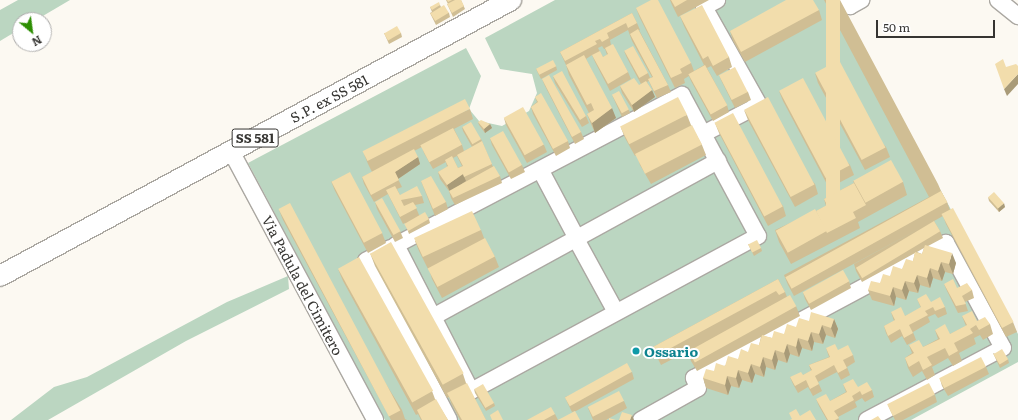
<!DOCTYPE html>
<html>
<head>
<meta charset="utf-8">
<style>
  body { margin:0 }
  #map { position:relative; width:1018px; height:420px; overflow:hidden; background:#fcf9f2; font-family:Literata,serif }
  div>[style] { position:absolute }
  .green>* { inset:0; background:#bbd6c1 }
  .roads { filter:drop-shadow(1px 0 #aba8a2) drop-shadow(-1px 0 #aba8a2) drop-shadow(0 1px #aba8a2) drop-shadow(0 -1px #aba8a2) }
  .minor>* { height:16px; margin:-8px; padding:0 8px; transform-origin:8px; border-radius:8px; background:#fff }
  .major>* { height:20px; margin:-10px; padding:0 10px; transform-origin:10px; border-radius:10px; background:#fff }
  .wall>* { inset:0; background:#d0be94 }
  .shaded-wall>* { inset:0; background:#a99b78 }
  .building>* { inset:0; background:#f2ddac; transform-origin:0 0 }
  .dots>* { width:11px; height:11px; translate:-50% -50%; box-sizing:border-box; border:2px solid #fff; border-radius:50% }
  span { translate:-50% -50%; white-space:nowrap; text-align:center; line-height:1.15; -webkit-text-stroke:4px #fff; paint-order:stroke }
  .shield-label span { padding:1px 3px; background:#fff; border:1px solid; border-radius:3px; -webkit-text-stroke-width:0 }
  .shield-label { font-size:13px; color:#363532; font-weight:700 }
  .street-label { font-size:14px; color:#363532 }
  .culture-label { font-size:14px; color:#0d838f; font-weight:700 }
  .left { translate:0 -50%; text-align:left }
  .north { position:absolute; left:12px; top:12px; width:40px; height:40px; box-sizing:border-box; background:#fff; border:1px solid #afaead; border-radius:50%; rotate:151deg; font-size:11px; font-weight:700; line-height:16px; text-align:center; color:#363532 }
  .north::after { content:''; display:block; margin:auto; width:14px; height:18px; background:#2d8e03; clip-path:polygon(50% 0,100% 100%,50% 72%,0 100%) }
  .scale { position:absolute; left:876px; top:20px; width:119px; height:18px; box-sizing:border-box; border:2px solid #363532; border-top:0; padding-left:5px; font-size:12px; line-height:14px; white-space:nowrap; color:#363532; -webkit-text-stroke:3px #fff; paint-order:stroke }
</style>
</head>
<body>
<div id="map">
  <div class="green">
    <div style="clip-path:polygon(18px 0,70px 0,36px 20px,20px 20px,20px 29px,0 41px,0 10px)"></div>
    <div style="clip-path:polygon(555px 0,838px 0,1018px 334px,1018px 362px,911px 420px,385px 420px,248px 163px,466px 48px,481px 76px,469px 109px,479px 121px,502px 126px,529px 111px,537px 93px,532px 74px,500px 69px,485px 38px)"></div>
    <div style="clip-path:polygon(288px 276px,289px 289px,186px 341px,48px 420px,11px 420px,54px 387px,87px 377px,227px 302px)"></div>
  </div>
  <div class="roads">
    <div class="minor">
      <div style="left:847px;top:0;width:7px;rotate:63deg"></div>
      <div style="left:850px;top:6px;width:13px;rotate:-29deg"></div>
      <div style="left:998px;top:0;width:26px;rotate:39deg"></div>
      <div style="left:682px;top:95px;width:160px;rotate:61.7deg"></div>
      <div style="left:758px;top:236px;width:326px;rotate:151.6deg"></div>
      <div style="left:471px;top:391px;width:164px;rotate:-117.2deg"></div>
      <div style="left:396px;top:245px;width:323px;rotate:-27.7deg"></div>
      <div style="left:703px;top:134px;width:63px;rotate:-27.4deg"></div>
      <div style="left:759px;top:105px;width:112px;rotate:-119.3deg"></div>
      <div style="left:704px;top:7px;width:15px;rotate:-28deg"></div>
      <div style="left:231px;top:151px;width:305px;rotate:61.8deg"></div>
      <div style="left:541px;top:171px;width:70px;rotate:62deg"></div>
      <div style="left:576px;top:239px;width:83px;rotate:61.3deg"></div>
      <div style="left:391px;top:248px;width:28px;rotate:153deg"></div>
      <div style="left:366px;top:261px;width:179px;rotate:62.4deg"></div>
      <div style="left:433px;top:317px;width:325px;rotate:-28.7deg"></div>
      <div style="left:641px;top:420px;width:65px;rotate:-29.3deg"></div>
      <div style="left:698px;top:388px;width:11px;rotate:-112deg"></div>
      <div style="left:694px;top:378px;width:286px;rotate:-28.2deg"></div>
      <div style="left:946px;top:243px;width:119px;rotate:61.5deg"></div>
      <div style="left:1003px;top:348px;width:154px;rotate:152.1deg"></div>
    </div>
    <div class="major">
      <div style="left:0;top:276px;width:581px;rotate:-28.37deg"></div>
    </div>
  </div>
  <div class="wall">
    <div style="clip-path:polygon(446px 0,461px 0,465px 9px,453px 17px,449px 8px,447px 4px,448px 4px)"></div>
    <div style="clip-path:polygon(670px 0,709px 0,678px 17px,672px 5px)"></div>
    <div style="clip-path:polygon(evenodd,824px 0,840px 0,938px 184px,941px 191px,947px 202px,950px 210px,1013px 322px,1017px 332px,1006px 337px,946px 224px,943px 216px,934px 221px,940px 231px,943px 238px,928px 246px,956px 263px,953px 274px,945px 272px,942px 281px,933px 278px,930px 288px,920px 285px,918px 293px,909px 291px,906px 300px,896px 297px,894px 306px,872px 300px,868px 290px,880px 283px,890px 276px,902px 269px,913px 261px,915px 253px,862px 282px,856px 271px,854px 264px,926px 225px,794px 296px,788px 285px,784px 275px,929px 197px,824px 0,924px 248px,922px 254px,917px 252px,924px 248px)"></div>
    <div style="clip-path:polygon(440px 5px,441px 7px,449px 13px,450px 17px,436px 25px,430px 13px,432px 12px,430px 7px)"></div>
    <div style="clip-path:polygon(636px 8px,691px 63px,694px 71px,704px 65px,684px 26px,680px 16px,729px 57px,732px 67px,717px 76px,711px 66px,707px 68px,727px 105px,729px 112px,713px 121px,691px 81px,689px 76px,684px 79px,685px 83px,675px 88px,640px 18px)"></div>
    <div style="clip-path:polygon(819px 10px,822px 20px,745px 62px,733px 41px,730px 31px)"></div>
    <div style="clip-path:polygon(evenodd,632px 13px,637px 23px,640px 30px,639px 30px,668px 85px,671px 92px,657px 98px,651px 86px,649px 81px,647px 82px,655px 97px,634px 112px,622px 93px,620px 86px,639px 85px,641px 84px,627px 58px,624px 51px,648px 73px,650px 78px,652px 77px,632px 41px,628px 30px,610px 40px,611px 45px,628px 72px,631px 79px,610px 91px,595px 62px,592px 55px,586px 59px,616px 118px,595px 133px,591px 124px,587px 114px,589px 113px,569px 75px,566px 65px,560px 52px,632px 13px,602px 46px,604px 49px,605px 49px,607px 55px,603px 57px,598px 48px,602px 46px)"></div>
    <div style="clip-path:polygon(384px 33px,401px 33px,402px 37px,389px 44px)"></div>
    <div style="clip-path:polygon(556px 66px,557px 70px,541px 79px,536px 69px)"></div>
    <div style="clip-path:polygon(815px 73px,886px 147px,890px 157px,865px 170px,818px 83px)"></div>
    <div style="clip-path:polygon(719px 75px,748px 92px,751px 100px,735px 108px,722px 82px)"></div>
    <div style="clip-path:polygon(553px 76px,586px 116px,589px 123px,582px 127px,555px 83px)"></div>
    <div style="clip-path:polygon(542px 79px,581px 132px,584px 139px,575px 144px,545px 86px)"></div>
    <div style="clip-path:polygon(779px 91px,850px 165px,854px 175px,829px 188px,783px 101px)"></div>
    <div style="clip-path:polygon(612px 95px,629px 110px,630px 113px,622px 117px)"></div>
    <div style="clip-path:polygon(535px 97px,568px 141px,570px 148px,556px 156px,533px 114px,531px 107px,537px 102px)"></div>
    <div style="clip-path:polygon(evenodd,470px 109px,473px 119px,454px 129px,462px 145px,464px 151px,472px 147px,463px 131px,462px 127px,481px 139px,493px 167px,500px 176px,502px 183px,455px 205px,451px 198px,449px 191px,440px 179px,438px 172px,447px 167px,446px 162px,433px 169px,424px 153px,422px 147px,414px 151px,418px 157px,420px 164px,398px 179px,402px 187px,397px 189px,400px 195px,422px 196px,424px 203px,415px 205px,419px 215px,429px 219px,430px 223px,409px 234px,405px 223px,403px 224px,388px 194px,374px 202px,364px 184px,362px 177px,372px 172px,368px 164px,364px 154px,470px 109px,457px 156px,462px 166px,458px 168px,453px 158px,457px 156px)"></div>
    <div style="clip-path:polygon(744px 110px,815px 184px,818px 194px,795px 207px,748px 120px)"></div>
    <div style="clip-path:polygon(687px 115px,691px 125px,702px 145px,706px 155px,651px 184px,640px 165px,637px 155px,635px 156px,625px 138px,621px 128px)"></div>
    <div style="clip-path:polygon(504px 118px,544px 145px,547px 152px,527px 163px,506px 125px)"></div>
    <div style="clip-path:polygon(478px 122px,490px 124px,492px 128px,485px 133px,479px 125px)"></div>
    <div style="clip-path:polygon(715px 123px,783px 206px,786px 216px,768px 226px,719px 133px)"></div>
    <div style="clip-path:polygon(490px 138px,522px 165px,525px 172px,511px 179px,492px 145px)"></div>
    <div style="clip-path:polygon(331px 181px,382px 233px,386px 243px,368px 253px,335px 191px)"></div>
    <div style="clip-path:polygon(421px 181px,446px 202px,448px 209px,435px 216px)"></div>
    <div style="clip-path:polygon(853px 181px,903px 182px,907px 195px,858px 222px,860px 228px,791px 264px,779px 242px,775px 230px,816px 211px,826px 206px,824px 199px,854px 183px)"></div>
    <div style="clip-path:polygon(988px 197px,1005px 207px,999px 212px,989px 201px)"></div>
    <div style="clip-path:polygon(375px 202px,400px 231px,403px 238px,395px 242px,377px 209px)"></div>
    <div style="clip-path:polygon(279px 210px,402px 410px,405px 419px,407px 420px,391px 420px,283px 220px)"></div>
    <div style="clip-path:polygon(481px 230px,484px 238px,495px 257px,499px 267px,442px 298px,432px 279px,429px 269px,428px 269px,419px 251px,415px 241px)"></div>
    <div style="clip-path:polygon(748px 244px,761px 248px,762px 251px,754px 256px)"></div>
    <div style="clip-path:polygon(370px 253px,463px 374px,466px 383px,486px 420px,460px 420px,451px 403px,449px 397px,447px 398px,375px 266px)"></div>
    <div style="clip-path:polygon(338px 269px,432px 391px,435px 399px,448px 420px,421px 420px,418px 414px,416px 415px,343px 281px)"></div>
    <div style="clip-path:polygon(778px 279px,785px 292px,787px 297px,796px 306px,800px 316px,763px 336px,772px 338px,784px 334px,809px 321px,834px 319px,838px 329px,835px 338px,826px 335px,823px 344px,814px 342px,812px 351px,802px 348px,799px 357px,790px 354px,787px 363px,778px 360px,775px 370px,766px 367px,764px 377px,755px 374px,752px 383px,742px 380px,739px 388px,731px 386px,728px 395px,706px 388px,703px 378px,714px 371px,738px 359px,759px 345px,761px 337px,697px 371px,691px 361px,688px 351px,661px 365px,657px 357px,653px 347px)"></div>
    <div style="clip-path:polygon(849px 281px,851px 288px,811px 310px,805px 299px,803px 292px)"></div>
    <div style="clip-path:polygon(944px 284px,957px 288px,972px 290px,974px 298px,965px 302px,968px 311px,958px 313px,947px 291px)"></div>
    <div style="clip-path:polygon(917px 299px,945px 307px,947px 314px,938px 318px,935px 314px,928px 317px,930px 322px,913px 332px,916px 340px,907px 345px,902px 336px,891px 343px,886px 333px,884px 326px,894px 321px,891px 312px,905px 316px,921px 308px)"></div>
    <div style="clip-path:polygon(962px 316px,977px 321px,990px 324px,993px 334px,983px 340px,980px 335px,974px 338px,976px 344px,959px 353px,962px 361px,953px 366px,948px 358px,932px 367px,935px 375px,927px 380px,922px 371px,913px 377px,908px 368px,905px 358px,912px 353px,909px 345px,923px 347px,938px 339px,935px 330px,950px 334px,966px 326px)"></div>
    <div style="clip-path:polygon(826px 348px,838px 350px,853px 355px,855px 362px,847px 367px,850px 375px,841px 380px,837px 372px,818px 382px,822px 391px,813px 396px,808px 387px,798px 393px,793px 384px,790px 377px,803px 375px,811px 371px,809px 365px,829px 357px)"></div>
    <div style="clip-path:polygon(993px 353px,1008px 359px,1009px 363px,1000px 368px)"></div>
    <div style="clip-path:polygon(986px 367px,989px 374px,948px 396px,942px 386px,940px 379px)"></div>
    <div style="clip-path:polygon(632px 372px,634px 379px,576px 411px,572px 412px,568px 404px,565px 397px)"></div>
    <div style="clip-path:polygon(843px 384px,872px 390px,874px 397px,865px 402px,862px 398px,855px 402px,857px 407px,838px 417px,839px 420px,827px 420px,819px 406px,816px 399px,830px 401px,846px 392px)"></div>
    <div style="clip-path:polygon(474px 389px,494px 403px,495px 406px,486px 411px,475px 393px)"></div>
    <div style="clip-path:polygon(935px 395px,937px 402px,903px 420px,895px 420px,891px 412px,888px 405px)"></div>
    <div style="clip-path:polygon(624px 401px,627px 408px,606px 420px,593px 420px,591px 415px,588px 408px)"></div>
    <div style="clip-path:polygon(555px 414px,558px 420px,527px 420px)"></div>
  </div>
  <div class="shaded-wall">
    <div style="clip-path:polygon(1018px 74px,1018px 84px,1007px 96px,1004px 89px)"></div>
    <div style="clip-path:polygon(652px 90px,655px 97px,634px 112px,632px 105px)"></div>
    <div style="clip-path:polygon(612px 108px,616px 118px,595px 133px,592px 123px)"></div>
    <div style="clip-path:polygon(490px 124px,492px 128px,485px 133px,484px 129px)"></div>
    <div style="clip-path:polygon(418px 157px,420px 164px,398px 179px,395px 172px)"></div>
    <div style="clip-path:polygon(463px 174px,466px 181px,450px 192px,447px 185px)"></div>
    <div style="clip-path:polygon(1004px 203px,1005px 207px,999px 212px,998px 208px)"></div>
    <div style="clip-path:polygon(952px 253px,956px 263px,953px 274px,949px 264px)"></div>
    <div style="clip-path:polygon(941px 262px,945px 272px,942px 281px,938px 271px)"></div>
    <div style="clip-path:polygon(930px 268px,933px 278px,930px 288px,927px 278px)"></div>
    <div style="clip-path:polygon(917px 275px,920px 285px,918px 293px,914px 283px)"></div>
    <div style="clip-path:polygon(905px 281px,909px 291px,906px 300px,902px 290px)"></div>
    <div style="clip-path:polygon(893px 287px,896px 297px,894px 306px,890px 296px)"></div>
    <div style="clip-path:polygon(834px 319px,838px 329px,835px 338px,831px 328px)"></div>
    <div style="clip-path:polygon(822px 325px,826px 335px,823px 344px,819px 334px)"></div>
    <div style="clip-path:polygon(811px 332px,814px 342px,812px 351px,808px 341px)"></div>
    <div style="clip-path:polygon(798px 338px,802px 348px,799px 357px,796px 347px)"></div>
    <div style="clip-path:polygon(787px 344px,790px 354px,787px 363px,784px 353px)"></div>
    <div style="clip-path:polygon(775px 350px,778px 360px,775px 370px,772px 360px)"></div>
    <div style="clip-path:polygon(763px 357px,766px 367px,764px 377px,760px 367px)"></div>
    <div style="clip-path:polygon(751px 364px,755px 374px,752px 383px,748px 373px)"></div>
    <div style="clip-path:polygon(738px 370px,742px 380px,739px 388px,736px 378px)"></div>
    <div style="clip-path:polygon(727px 376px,731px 386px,728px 395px,725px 385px)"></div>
    <div style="clip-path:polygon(632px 415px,634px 420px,630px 420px)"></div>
  </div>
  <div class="building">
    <div style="clip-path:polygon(447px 0,452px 0,448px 2px)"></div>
    <div style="clip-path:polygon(455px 0,461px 0,464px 6px,452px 13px,447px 4px)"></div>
    <div style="clip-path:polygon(651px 0,658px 0,691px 63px,680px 69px,682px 73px,671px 78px,636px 8px)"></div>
    <div style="clip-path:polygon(671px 0,687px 0,675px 7px)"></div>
    <div style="clip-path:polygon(786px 0,813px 0,819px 10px,741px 52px,730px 31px)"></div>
    <div style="left:826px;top:0;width:14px;height:215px"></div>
    <div style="clip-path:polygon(439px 2px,440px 5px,432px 10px,430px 7px)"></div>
    <div style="left:444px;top:5px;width:9px;height:16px;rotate:58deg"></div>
    <div style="clip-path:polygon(702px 5px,729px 57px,713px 66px,708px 56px,703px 59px,680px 16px)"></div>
    <div style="clip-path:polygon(632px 13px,637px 23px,628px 28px,626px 23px,607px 33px,609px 38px,602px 42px,600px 39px,595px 41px,597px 44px,565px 61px,560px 52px)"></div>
    <div style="left:397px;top:26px;width:8px;height:15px;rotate:60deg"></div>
    <div style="clip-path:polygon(638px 29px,668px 85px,654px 91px,648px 79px,653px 77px,630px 34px)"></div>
    <div style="clip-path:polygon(613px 44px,628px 72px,608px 84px,592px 55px,600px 51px,603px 57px,608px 54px,605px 48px)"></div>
    <div style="left:633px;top:46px;width:31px;height:10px;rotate:61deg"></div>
    <div style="clip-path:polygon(584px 55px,612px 108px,592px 123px,587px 114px,594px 110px,591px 103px,587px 105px,566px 65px)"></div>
    <div style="clip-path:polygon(1003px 59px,1006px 67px,1016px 64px,1018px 66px,1018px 74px,1004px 89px,995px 64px)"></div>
    <div style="left:553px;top:60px;width:7px;height:19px;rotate:63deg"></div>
    <div style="left:839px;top:60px;width:99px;height:27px;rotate:62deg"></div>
    <div style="left:705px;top:65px;width:46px;height:19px;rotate:61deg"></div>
    <div style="left:735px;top:67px;width:28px;height:18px;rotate:63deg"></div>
    <div style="clip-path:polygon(562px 71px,586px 116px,580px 120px,553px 76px)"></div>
    <div style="clip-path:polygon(549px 75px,581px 132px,572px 137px,542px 79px)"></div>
    <div style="clip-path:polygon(634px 78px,639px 85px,646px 81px,652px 90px,632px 105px,620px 86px)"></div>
    <div style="left:803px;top:78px;width:99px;height:27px;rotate:62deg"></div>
    <div style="left:619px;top:91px;width:21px;height:8px;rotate:62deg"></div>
    <div style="clip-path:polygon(541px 93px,568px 141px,553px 149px,531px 107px,538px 102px,535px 97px)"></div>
    <div style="left:678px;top:97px;width:20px;height:65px;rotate:63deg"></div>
    <div style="left:768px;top:97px;width:99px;height:27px;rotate:62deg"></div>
    <div style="left:465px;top:99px;width:11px;height:115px;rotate:63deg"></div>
    <div style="left:523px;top:107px;width:43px;height:22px;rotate:61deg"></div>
    <div style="left:733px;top:113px;width:106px;height:21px;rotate:62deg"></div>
    <div style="clip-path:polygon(481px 120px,490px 124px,484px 129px,478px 122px)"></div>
    <div style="left:471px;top:122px;width:20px;height:10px;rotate:60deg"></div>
    <div style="left:692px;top:125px;width:22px;height:64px;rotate:63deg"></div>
    <div style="left:453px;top:128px;width:19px;height:37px;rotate:62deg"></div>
    <div style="left:503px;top:131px;width:39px;height:15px;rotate:61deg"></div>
    <div style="clip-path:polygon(482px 141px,492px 164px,464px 177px,463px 174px,447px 185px,438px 172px,448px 166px,445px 160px,452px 156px,458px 168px,463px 166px,457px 155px)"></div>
    <div style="clip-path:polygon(414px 149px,418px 157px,395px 172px,399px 180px,371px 195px,362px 177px)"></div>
    <div style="left:891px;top:160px;width:25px;height:43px;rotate:61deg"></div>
    <div style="clip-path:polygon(494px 166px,500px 176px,453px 198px,449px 191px)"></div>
    <div style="left:350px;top:172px;width:69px;height:21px;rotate:62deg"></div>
    <div style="clip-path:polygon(431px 176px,446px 202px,433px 209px,421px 181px)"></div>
    <div style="clip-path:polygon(854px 183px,866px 205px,853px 212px,856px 218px,827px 233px,816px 211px,827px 205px,824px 199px)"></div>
    <div style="clip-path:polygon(395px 186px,400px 195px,417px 186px,422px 196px,401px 200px,404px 206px,413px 202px,417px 208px,400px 217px,386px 190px)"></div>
    <div style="left:941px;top:191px;width:13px;height:178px;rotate:61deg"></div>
    <div style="left:994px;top:192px;width:15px;height:8px;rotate:48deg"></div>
    <div style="left:382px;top:198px;width:38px;height:8px;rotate:61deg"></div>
    <div style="left:290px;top:203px;width:235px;height:13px;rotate:62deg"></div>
    <div style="left:953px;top:208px;width:129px;height:13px;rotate:62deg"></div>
    <div style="left:815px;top:209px;width:25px;height:45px;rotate:61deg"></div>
    <div style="left:472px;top:211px;width:21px;height:64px;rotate:65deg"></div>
    <div style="left:425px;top:212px;width:8px;height:24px;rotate:60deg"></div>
    <div style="left:934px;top:221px;width:12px;height:91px;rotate:59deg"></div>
    <div style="left:485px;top:238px;width:21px;height:65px;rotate:62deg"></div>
    <div style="left:757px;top:240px;width:9px;height:10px;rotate:63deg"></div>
    <div style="left:391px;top:242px;width:150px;height:24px;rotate:61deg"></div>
    <div style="clip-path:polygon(925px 245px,952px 253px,949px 264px,941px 262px,938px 271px,930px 268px,927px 278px,917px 275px,914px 283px,905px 281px,902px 290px,893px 287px,890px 296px,868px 290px,871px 281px,880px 283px,883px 274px,890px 276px,893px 266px,902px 269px,906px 259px,913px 261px,915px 252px,922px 254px)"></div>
    <div style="left:359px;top:257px;width:153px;height:24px;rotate:61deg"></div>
    <div style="left:843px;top:270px;width:13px;height:46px;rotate:61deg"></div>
    <div style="clip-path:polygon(778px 279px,785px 292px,779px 295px,776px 291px,658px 355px,653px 347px)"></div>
    <div style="clip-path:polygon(953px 279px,957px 288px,967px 283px,972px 290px,962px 296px,966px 304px,956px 306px,944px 284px)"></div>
    <div style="clip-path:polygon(926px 294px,931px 302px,940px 297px,945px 307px,935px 311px,933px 307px,925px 311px,928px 315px,909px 325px,913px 333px,904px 338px,900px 329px,888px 336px,884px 326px,895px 320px,891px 312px,901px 307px,905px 316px,921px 307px,917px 299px)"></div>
    <div style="left:790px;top:295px;width:13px;height:116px;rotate:61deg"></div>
    <div style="clip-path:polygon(972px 311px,977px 321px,985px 317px,990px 324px,979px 330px,976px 325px,970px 329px,973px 333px,954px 343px,958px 351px,949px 356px,945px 348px,927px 357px,932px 365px,923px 370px,919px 361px,909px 367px,905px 358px,914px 353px,909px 345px,919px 340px,923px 347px,940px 339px,935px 330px,945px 324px,950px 334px,967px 325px,962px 316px)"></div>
    <div style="clip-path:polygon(811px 312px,834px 319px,831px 328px,822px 325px,819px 334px,811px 332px,808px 341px,798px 338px,796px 347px,787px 344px,784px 353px,775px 350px,772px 360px,763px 357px,760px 367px,751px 364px,748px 373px,738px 370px,736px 378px,727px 376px,725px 385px,703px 378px,706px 369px,714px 371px,716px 363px,725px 366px,728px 356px,738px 359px,741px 349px,748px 352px,751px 343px,759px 345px,762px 335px,772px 338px,774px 331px,784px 334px,787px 324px,796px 327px,799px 318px,809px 321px)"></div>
    <div style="clip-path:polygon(835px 344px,838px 350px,848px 345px,853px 355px,843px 360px,847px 368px,838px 373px,834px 365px,815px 376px,819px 384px,810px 389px,806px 380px,795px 386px,790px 377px,801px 372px,803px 375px,812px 370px,809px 365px,830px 357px,826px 348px)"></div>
    <div style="left:1002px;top:349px;width:12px;height:10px;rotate:59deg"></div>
    <div style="left:981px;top:357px;width:11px;height:47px;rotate:63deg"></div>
    <div style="left:627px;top:363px;width:10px;height:71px;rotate:61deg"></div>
    <div style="clip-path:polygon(853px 379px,858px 387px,867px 382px,872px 390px,862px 395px,860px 391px,852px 396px,854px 400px,834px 411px,839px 418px,835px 420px,828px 420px,816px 399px,826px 394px,830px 401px,847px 392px,843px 384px)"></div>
    <div style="clip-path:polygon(467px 383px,486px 420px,462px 420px,447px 393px)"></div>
    <div style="left:929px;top:383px;width:13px;height:47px;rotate:63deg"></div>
    <div style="left:483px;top:384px;width:22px;height:10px;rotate:60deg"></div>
    <div style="left:619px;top:391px;width:11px;height:35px;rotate:63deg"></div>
    <div style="clip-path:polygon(436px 399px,448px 420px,422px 420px,417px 410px)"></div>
    <div style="clip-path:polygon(551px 407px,555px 414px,544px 420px,527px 420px)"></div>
    <div style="clip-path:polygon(796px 409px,800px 416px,810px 410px,816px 420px,790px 420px,792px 419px,789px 413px)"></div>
    <div style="clip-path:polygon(498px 410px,503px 420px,492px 420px,490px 415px)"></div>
    <div style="clip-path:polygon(575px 411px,580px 420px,558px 420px)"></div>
    <div style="clip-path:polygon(622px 412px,632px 415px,630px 420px,619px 420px)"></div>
    <div style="clip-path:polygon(878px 416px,881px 420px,871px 420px)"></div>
    <div style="clip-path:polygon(609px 418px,616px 420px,609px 420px)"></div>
  </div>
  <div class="dots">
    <div style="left:636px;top:351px;background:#0f9aa8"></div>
  </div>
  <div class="shield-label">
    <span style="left:255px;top:138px">SS 581</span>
  </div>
  <div class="street-label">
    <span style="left:329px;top:98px;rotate:-28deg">S.P. ex SS 581</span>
    <span style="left:303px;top:285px;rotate:62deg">Via Padula del Cimitero</span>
  </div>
  <div class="culture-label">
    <span class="left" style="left:644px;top:351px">Ossario</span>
  </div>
  <div class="north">N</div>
  <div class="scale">50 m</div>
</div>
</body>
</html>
